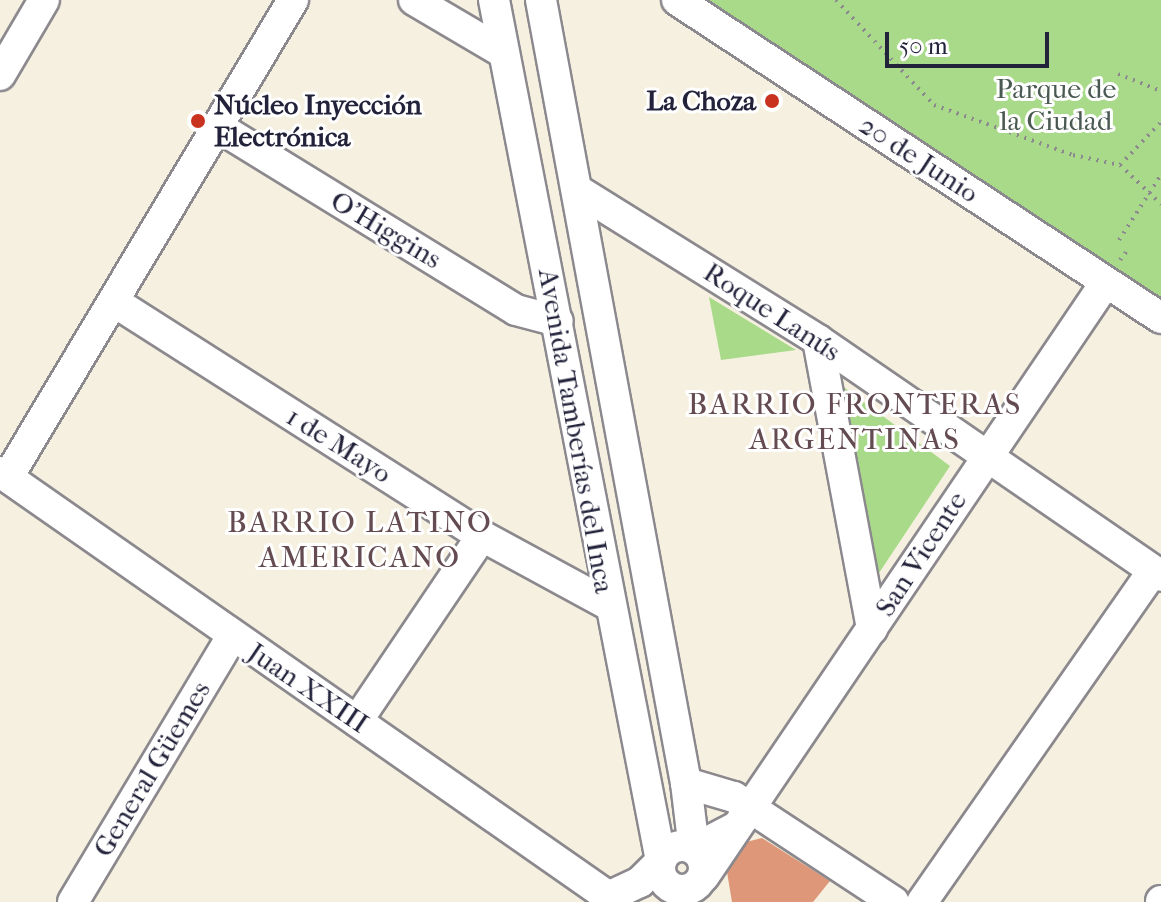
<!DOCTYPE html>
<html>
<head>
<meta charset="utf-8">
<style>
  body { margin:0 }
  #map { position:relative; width:1161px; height:902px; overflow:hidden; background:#f6f0e0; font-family:"IM FELL French Canon",serif }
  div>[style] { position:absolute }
  .green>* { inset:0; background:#a8da89 }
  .building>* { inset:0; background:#de9879 }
  .path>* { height:4px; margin-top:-2px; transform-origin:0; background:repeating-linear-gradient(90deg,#8c898e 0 2px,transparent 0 8px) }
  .roads { filter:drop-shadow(2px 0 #8c898e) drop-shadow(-2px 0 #8c898e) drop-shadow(0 2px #8c898e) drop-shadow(0 -2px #8c898e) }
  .minor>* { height:30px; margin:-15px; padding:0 15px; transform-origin:15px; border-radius:15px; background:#fff }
  .minor>.ring { margin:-15px; padding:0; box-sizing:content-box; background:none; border:30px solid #fff; border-radius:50% }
  .dots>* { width:22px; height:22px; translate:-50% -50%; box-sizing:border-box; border:4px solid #fff; border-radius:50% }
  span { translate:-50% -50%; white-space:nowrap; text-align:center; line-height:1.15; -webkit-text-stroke:6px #fff; paint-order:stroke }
  .park-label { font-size:28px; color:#4a5952 }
  .poi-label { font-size:28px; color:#22223b; font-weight:700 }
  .right { translate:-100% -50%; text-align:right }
  .left { translate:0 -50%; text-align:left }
  .street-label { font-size:28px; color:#22223b }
  .neighbourhood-label { font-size:30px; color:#644b51; letter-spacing:2px }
  .scale { position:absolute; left:885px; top:32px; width:164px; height:36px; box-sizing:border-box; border:4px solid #22223b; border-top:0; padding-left:10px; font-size:24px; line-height:28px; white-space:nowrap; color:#22223b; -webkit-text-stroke:6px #fff; paint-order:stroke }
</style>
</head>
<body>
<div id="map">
  <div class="green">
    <div style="clip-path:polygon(704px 0,1161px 0,1161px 299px)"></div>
    <div style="clip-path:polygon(709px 297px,796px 350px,721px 360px)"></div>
    <div style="clip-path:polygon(841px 385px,950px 466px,877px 576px)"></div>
  </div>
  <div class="building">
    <div style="clip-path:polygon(762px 838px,830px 881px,813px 902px,732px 902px,727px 872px,746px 842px)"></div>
  </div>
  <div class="path">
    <div style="left:836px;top:0;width:144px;rotate:47deg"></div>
    <div style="left:934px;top:105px;width:148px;rotate:19.8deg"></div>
    <div style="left:1073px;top:155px;width:48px;rotate:12deg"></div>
    <div style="left:1120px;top:165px;width:57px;rotate:43.6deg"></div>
    <div style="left:1118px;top:74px;width:46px;rotate:21.6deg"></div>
    <div style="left:1120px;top:165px;width:59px;rotate:-46.4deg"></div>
    <div style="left:1119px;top:240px;width:77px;rotate:-57.1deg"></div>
    <div style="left:1120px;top:260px;width:16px;rotate:-52deg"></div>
  </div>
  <div class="roads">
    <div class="minor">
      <div style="left:414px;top:0;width:104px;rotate:30.5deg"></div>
      <div style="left:494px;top:0;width:877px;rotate:79.02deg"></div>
      <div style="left:661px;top:861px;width:30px;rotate:135deg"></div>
      <div style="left:640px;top:882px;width:35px;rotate:155deg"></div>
      <div style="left:541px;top:0;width:796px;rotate:79.51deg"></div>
      <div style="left:686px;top:783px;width:66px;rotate:83.1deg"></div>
      <div style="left:694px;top:849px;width:47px;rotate:-27.6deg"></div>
      <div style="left:677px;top:0;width:579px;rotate:33.31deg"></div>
      <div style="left:0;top:75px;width:87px;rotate:-59.6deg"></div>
      <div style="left:220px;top:128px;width:347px;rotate:31.6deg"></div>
      <div style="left:516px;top:310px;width:43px;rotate:14.7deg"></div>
      <div style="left:577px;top:190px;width:284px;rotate:31.9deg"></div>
      <div style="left:818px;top:340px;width:416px;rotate:34.5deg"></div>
      <div style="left:116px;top:303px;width:434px;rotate:32.5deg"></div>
      <div style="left:482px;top:536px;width:142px;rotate:28.5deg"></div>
      <div style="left:818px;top:340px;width:294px;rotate:79.4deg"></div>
      <div style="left:0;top:472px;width:751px;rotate:34.92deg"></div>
      <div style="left:8px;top:477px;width:556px;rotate:-59.14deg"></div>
      <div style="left:357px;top:721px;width:223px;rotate:-56deg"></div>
      <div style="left:686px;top:783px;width:50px;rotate:16.3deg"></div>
      <div style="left:734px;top:797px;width:191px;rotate:33.3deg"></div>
      <div class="ring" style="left:660px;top:846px;width:14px;height:14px"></div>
      <div style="left:704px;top:876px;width:717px;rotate:-55.91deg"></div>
      <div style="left:73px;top:902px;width:310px;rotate:-59.1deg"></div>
      <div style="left:922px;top:902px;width:404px;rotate:-55.1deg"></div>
      <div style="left:1161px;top:902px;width:1px;rotate:-90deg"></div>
    </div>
  </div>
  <div class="dots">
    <div style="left:772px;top:101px;background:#c8321e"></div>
    <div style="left:198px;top:121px;background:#c8321e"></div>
  </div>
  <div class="park-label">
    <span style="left:1056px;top:105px">Parque de<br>la Ciudad</span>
  </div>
  <div class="poi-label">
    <span class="right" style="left:756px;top:101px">La Choza</span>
    <span class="left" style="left:214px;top:121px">Núcleo Inyección<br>Electrónica</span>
  </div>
  <div class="street-label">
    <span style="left:919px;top:159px;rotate:33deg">20 de Junio</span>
    <span style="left:386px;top:230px;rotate:31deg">O'Higgins</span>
    <span style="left:772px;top:312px;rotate:33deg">Roque Lanús</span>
    <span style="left:576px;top:431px;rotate:80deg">Avenida Tamberías del Inca</span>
    <span style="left:339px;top:445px;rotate:32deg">1 de Mayo</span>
    <span style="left:921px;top:554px;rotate:-57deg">San Vicente</span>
    <span style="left:308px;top:688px;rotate:34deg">Juan XXIII</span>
    <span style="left:152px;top:769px;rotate:-59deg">General Güemes</span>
  </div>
  <div class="neighbourhood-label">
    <span style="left:855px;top:422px">BARRIO FRONTERAS<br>ARGENTINAS</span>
    <span style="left:360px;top:540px">BARRIO LATINO<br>AMERICANO</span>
  </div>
  <div class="scale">50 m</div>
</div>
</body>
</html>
